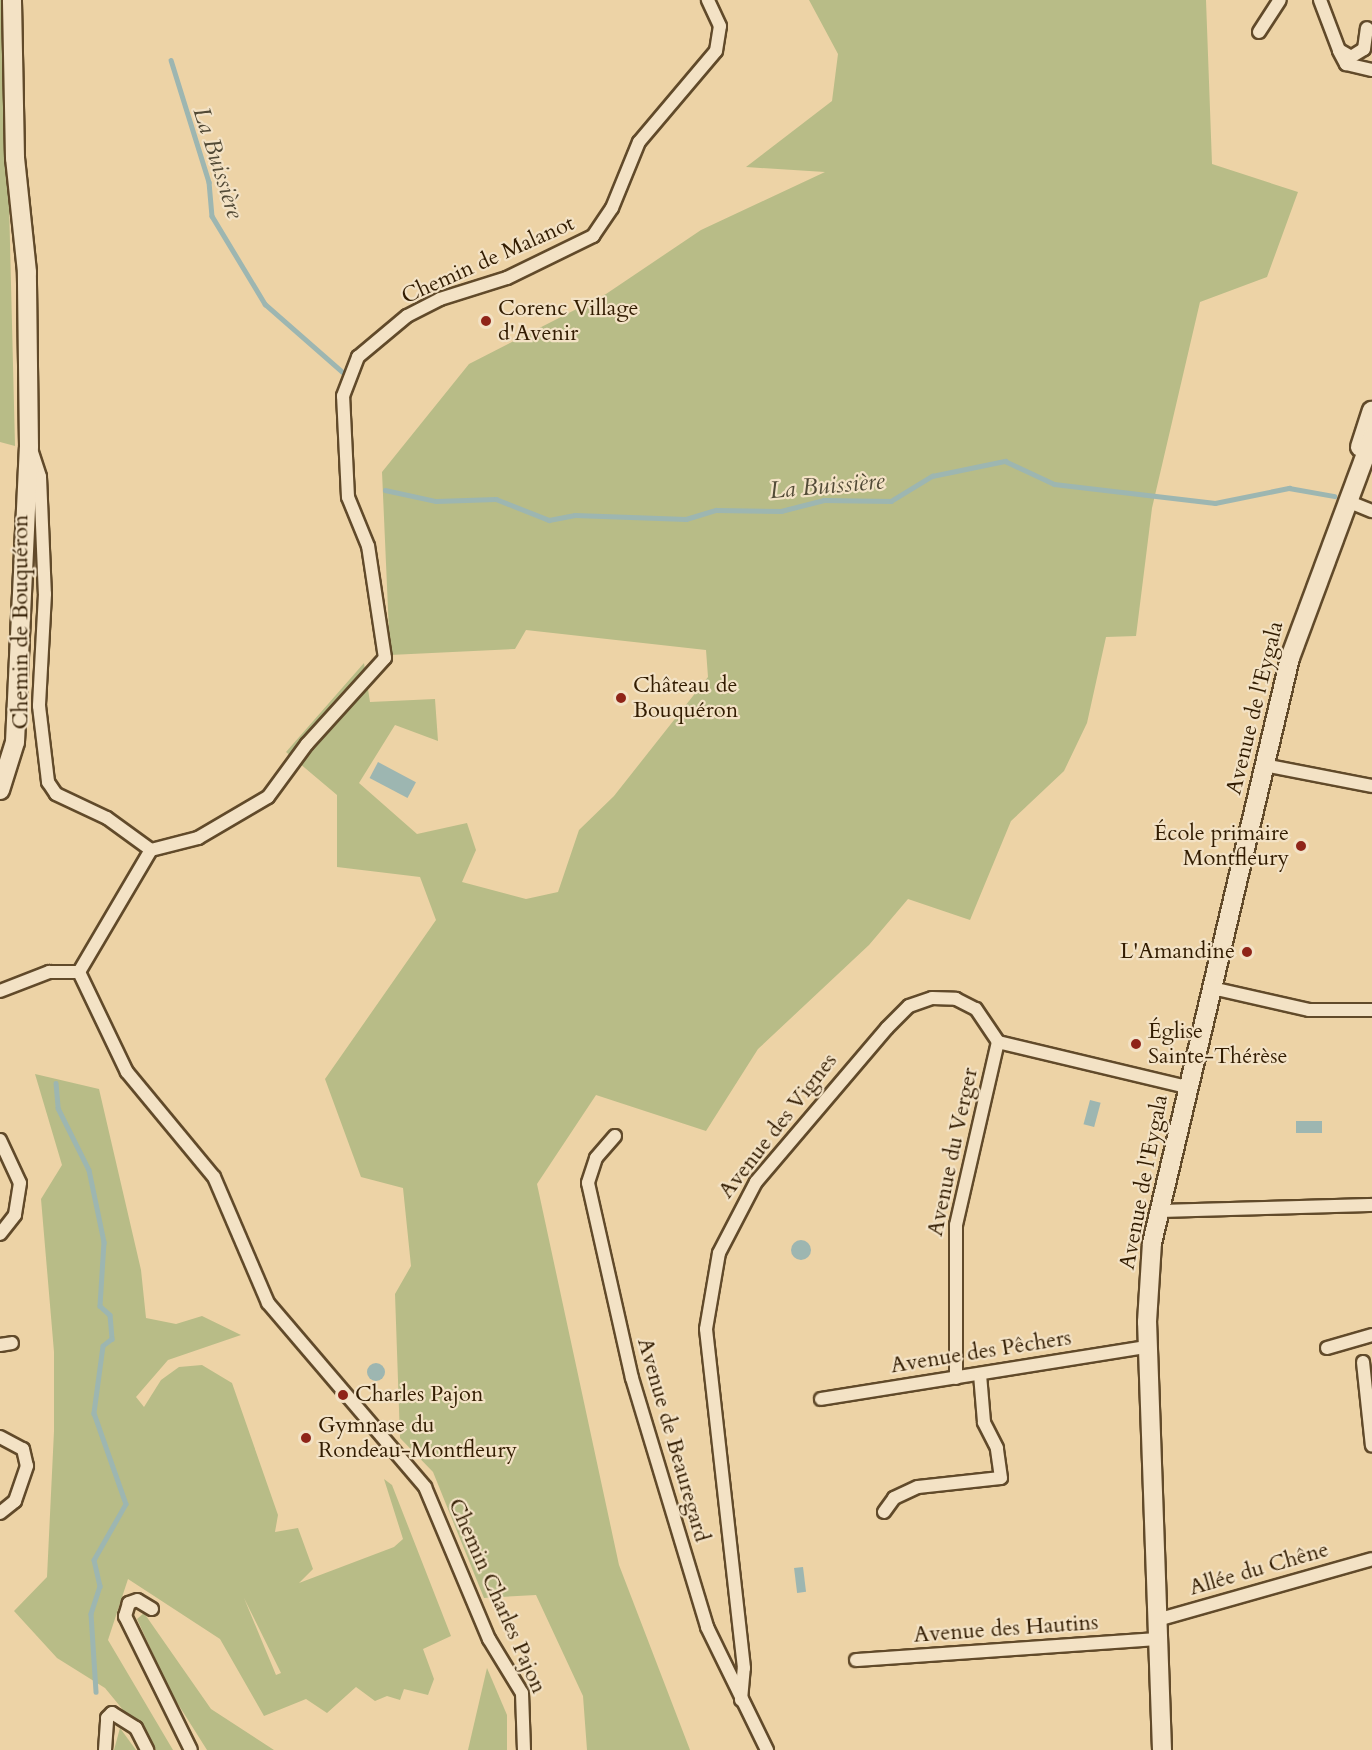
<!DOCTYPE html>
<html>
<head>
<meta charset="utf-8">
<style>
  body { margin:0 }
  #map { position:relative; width:1372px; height:1750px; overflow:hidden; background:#edd3a6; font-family:Cardo,serif }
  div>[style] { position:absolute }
  .green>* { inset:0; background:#b8bc87 }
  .water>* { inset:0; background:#9db6b1; transform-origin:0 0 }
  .round { border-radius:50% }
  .stream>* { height:4.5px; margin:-2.25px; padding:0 2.25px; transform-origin:2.25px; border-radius:2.25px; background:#9db6b1 }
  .roads { filter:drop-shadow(2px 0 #614a2a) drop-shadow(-2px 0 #614a2a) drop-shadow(0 2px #614a2a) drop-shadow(0 -2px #614a2a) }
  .street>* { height:12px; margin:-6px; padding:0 6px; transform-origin:6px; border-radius:6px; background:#f3e2c5 }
  .secondary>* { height:18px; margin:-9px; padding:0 9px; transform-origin:9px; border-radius:9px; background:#f3e2c5 }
  .dots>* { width:16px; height:16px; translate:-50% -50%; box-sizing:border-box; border:3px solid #f3e2c5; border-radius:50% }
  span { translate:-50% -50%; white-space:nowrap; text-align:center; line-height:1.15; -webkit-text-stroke:4.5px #f3e2c5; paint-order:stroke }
  .street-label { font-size:22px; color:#321c01 }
  .poi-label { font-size:22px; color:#321c01 }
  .left { translate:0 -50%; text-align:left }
  .right { translate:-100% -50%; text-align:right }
  .water-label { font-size:24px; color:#524a36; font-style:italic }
</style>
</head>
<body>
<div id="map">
  <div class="green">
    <div style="clip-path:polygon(0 0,4px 0,15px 446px,0 442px)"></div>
    <div style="clip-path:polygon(809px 0,1206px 0,1212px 164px,1298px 192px,1267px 277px,1200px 302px,1152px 508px,1136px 636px,1106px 637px,1087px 723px,1064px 771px,1011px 821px,970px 920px,908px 899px,869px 945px,758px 1049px,706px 1131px,596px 1095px,537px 1184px,619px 1565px,690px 1750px,587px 1750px,583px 1696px,536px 1595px,484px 1598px,433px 1472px,400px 1438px,395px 1294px,411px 1266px,403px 1188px,361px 1177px,325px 1079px,436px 920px,420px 877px,337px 867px,337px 795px,286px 752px,364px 663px,370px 702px,435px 699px,438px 741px,395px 725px,359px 783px,417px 834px,467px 823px,476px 850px,462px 882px,526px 899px,558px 892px,579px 830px,614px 796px,708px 677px,706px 650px,526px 630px,515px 649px,390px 655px,382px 472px,469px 364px,606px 294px,701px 230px,825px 172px,746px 167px,832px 101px,838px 54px)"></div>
    <div style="clip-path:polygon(evenodd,35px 1074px,99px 1089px,141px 1270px,146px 1318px,176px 1324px,202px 1316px,241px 1335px,168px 1360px,136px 1397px,144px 1407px,161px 1380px,179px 1367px,202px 1365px,232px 1383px,278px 1515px,275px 1532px,298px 1528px,313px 1569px,299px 1583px,394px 1547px,403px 1539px,384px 1479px,392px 1485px,451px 1636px,423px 1649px,434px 1679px,428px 1695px,404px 1689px,400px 1700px,387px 1696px,375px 1701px,356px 1687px,327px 1713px,306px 1699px,264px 1716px,220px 1639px,128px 1579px,108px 1640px,173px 1750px,156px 1750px,105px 1688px,57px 1658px,14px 1611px,47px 1577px,54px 1431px,54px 1352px,41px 1199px,62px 1165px,35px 1074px,244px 1598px,281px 1673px,276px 1675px,244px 1598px)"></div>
    <div style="clip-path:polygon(144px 1613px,211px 1709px,274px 1750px,207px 1750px,171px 1693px,137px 1619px)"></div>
    <div style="clip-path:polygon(487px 1668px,507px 1715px,507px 1750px,468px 1750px)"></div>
    <div style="clip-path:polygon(120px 1728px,136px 1750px,114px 1750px)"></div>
  </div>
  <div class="water">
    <div style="left:378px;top:762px;width:43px;height:18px;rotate:28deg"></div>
    <div style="left:1090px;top:1100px;width:11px;height:25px;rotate:15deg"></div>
    <div style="left:1296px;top:1121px;width:26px;height:12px"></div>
    <div class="round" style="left:791px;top:1240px;width:20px;height:20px"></div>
    <div class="round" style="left:367px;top:1363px;width:18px;height:18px"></div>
    <div style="left:803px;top:1567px;width:25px;height:9px;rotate:83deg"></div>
  </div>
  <div class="stream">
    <div style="left:171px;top:60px;width:128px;rotate:72.7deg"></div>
    <div style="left:209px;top:182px;width:34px;rotate:85deg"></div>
    <div style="left:212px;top:216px;width:103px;rotate:58.9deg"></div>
    <div style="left:265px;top:304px;width:106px;rotate:41.2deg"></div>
    <div style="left:385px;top:490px;width:52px;rotate:12.2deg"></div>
    <div style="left:436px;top:501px;width:60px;rotate:-1.9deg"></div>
    <div style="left:496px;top:499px;width:57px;rotate:21.6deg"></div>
    <div style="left:549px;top:520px;width:26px;rotate:-11deg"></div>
    <div style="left:575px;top:515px;width:111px;rotate:2.1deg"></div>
    <div style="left:686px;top:519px;width:31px;rotate:-17deg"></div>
    <div style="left:716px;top:510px;width:65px;rotate:0.9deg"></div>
    <div style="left:781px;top:511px;width:44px;rotate:-14.3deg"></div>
    <div style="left:824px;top:500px;width:67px;rotate:0.9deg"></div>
    <div style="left:891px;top:501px;width:48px;rotate:-31.4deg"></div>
    <div style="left:932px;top:476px;width:75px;rotate:-11.6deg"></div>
    <div style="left:1005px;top:461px;width:54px;rotate:25.1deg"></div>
    <div style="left:1054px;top:484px;width:162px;rotate:6.7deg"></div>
    <div style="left:1215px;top:503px;width:76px;rotate:-11.5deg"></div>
    <div style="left:1289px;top:488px;width:46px;rotate:10.1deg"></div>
    <div style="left:56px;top:1083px;width:25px;rotate:85deg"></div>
    <div style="left:58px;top:1108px;width:69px;rotate:63.4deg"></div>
    <div style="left:89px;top:1170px;width:74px;rotate:78.2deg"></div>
    <div style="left:104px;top:1242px;width:64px;rotate:93.6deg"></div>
    <div style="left:100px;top:1306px;width:13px;rotate:42deg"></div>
    <div style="left:110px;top:1315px;width:24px;rotate:85deg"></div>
    <div style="left:112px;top:1339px;width:11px;rotate:142deg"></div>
    <div style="left:103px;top:1346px;width:68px;rotate:97.7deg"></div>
    <div style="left:94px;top:1413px;width:96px;rotate:70.6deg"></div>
    <div style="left:126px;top:1504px;width:64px;rotate:119.7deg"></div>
    <div style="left:94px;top:1560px;width:27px;rotate:77deg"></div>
    <div style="left:100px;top:1586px;width:29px;rotate:108deg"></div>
    <div style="left:91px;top:1614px;width:78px;rotate:86.3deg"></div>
  </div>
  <div class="roads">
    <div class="street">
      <div style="left:1320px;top:0;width:53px;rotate:69.2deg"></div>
      <div style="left:1339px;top:50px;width:14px;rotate:30deg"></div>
      <div style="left:1351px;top:57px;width:15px;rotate:-32deg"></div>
      <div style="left:1364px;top:49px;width:21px;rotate:-82deg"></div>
      <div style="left:1259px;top:32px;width:38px;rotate:-57deg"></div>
      <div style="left:1339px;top:51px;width:15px;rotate:62deg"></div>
      <div style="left:1346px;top:64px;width:27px;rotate:13deg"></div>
      <div style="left:32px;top:452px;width:26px;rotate:72deg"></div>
      <div style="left:40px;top:477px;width:117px;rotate:87.6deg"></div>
      <div style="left:45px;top:594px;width:112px;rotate:93.1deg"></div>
      <div style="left:39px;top:706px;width:77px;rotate:83.2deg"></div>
      <div style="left:48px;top:782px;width:14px;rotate:56deg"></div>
      <div style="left:56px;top:794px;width:56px;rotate:25.2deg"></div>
      <div style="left:107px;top:818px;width:54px;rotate:36deg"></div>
      <div style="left:1347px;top:501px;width:27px;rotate:22deg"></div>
      <div style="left:1264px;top:765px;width:110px;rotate:11deg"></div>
      <div style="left:79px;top:972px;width:142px;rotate:-59.5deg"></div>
      <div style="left:151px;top:850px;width:49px;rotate:-14.3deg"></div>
      <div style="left:198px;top:838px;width:81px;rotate:-30.4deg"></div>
      <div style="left:268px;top:797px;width:66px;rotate:-53.7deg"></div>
      <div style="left:307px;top:744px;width:116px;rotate:-47.8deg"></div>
      <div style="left:385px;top:658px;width:113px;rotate:-98.6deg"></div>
      <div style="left:368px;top:546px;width:53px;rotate:-112.2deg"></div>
      <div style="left:348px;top:497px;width:101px;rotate:-92.8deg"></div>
      <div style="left:343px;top:396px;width:42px;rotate:-69deg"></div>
      <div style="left:358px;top:357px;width:64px;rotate:-39.9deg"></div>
      <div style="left:407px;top:316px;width:37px;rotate:-27deg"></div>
      <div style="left:440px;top:299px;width:70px;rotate:-17.4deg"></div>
      <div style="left:507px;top:278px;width:96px;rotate:-26deg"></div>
      <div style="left:593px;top:236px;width:34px;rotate:-56deg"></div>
      <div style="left:612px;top:208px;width:71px;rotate:-67.8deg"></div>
      <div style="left:639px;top:142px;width:119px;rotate:-49.8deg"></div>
      <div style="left:716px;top:51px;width:25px;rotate:-81deg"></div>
      <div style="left:720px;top:26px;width:29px;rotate:-115deg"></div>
      <div style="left:1212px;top:988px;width:99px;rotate:12.8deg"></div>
      <div style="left:1309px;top:1010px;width:63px"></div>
      <div style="left:0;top:991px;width:53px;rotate:-21.2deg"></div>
      <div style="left:49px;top:972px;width:30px"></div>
      <div style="left:79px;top:972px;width:111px;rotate:64.4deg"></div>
      <div style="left:127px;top:1072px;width:136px;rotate:50.4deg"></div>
      <div style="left:214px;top:1177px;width:137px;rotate:66.8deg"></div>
      <div style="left:268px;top:1303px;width:242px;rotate:49.5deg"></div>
      <div style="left:425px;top:1487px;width:165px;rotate:67.2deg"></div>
      <div style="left:489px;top:1639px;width:63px;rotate:58.6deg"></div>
      <div style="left:522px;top:1693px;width:57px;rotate:88deg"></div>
      <div style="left:615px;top:1136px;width:29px;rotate:131deg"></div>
      <div style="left:596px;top:1158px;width:26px;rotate:108deg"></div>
      <div style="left:588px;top:1183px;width:200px;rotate:77.3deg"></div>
      <div style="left:632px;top:1378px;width:260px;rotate:73.2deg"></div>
      <div style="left:707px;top:1627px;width:137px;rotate:64deg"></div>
      <div style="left:0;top:1140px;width:47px;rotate:65.1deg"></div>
      <div style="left:20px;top:1183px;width:32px;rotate:99deg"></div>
      <div style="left:15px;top:1215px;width:24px;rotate:128deg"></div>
      <div style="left:1158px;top:1211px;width:214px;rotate:-1.6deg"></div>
      <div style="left:0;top:1345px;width:12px;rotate:-9deg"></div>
      <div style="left:1327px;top:1348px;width:47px;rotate:-16.1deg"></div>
      <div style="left:1363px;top:1362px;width:84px;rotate:83.9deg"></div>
      <div style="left:956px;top:1378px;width:153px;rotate:-90deg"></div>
      <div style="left:956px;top:1225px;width:188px;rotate:-77.1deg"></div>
      <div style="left:821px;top:1399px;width:330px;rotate:-9.1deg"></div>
      <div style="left:0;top:1437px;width:26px;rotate:28deg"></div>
      <div style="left:23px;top:1449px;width:17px;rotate:77deg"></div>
      <div style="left:27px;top:1466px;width:37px;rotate:109deg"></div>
      <div style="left:15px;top:1501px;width:19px;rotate:141deg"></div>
      <div style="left:884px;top:1512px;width:17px;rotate:-54deg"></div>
      <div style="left:894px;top:1498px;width:26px;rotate:-25deg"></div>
      <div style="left:918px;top:1487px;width:83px;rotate:-6.2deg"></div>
      <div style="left:1001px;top:1478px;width:30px;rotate:-98deg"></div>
      <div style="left:997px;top:1448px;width:29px;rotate:-117deg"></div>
      <div style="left:984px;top:1422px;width:48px;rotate:-94.8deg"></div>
      <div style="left:152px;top:1609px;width:17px;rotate:-149deg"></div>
      <div style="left:137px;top:1600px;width:9px;rotate:159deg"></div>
      <div style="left:129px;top:1603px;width:14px;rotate:107deg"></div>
      <div style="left:125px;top:1616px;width:149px;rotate:63.8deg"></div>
      <div style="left:1157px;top:1620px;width:223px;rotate:-15.8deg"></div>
      <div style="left:856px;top:1660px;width:303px;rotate:-4deg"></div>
      <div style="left:741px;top:1700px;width:32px;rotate:-85deg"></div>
      <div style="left:744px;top:1668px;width:341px;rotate:-96.4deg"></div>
      <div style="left:706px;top:1329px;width:77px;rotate:-80.3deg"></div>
      <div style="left:719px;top:1253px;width:80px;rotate:-62.5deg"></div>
      <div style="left:756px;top:1182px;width:202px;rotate:-49.6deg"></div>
      <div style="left:887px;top:1028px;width:31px;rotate:-45deg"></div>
      <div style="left:909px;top:1006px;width:24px;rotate:-19deg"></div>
      <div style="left:932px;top:998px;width:24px;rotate:2deg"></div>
      <div style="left:956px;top:999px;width:22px;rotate:27deg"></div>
      <div style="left:976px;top:1009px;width:40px;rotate:56deg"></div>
      <div style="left:998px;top:1042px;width:194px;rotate:13.4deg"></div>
      <div style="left:105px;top:1750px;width:32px;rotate:-86deg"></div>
      <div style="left:107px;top:1718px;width:7px;rotate:-45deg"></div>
      <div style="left:112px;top:1713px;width:28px;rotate:32deg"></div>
      <div style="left:136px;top:1728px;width:25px;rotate:63deg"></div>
    </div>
    <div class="secondary">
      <div style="left:1360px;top:447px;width:38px;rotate:-72deg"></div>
      <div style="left:0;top:790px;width:50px;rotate:-72.6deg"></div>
      <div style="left:15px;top:742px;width:295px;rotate:-87.3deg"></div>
      <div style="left:29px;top:447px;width:175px;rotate:-90.7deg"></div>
      <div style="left:27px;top:272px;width:115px;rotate:-96deg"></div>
      <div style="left:15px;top:158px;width:158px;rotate:-91.1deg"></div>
      <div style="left:1162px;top:1750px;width:428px;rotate:-92deg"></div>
      <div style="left:1147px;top:1322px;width:79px;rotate:-86.4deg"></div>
      <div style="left:1152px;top:1243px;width:601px;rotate:-76.73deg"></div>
      <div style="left:1290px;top:658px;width:236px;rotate:-69.6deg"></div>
    </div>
  </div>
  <div class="dots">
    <div style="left:486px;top:321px;background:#8f2418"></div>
    <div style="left:621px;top:698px;background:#8f2418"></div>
    <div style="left:1301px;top:846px;background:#8f2418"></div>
    <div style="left:1247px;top:952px;background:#8f2418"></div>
    <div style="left:1136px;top:1044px;background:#8f2418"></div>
    <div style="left:343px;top:1395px;background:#8f2418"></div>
    <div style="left:306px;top:1438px;background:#8f2418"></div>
  </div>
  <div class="street-label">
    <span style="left:488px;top:260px;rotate:-24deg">Chemin de Malanot</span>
    <span style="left:21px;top:622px;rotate:-90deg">Chemin de Bouquéron</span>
    <span style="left:1255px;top:708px;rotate:-76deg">Avenue de l'Eygala</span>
    <span style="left:778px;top:1126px;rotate:-52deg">Avenue des Vignes</span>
    <span style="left:953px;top:1152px;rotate:-78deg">Avenue du Verger</span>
    <span style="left:1144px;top:1182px;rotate:-79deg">Avenue de l'Eygala</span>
    <span style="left:981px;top:1352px;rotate:-9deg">Avenue des Pêchers</span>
    <span style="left:673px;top:1440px;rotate:74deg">Avenue de Beauregard</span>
    <span style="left:1259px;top:1569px;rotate:-16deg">Allée du Chêne</span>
    <span style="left:497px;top:1596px;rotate:66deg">Chemin Charles Pajon</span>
    <span style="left:1006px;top:1629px;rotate:-4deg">Avenue des Hautins</span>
  </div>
  <div class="poi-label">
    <span class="left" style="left:498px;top:321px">Corenc Village<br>d'Avenir</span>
    <span class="left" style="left:633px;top:698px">Château de<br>Bouquéron</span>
    <span class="right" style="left:1289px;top:846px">École primaire<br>Montfleury</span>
    <span class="right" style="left:1235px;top:952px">L'Amandine</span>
    <span class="left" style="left:1148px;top:1044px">Église<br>Sainte-Thérèse</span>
    <span class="left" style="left:355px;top:1395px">Charles Pajon</span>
    <span class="left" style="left:318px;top:1438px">Gymnase du<br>Rondeau-Montfleury</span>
  </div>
  <div class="water-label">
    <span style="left:218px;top:163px;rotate:72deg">La Buissière</span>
    <span style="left:827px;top:486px;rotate:-5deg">La Buissière</span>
  </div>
</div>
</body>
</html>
